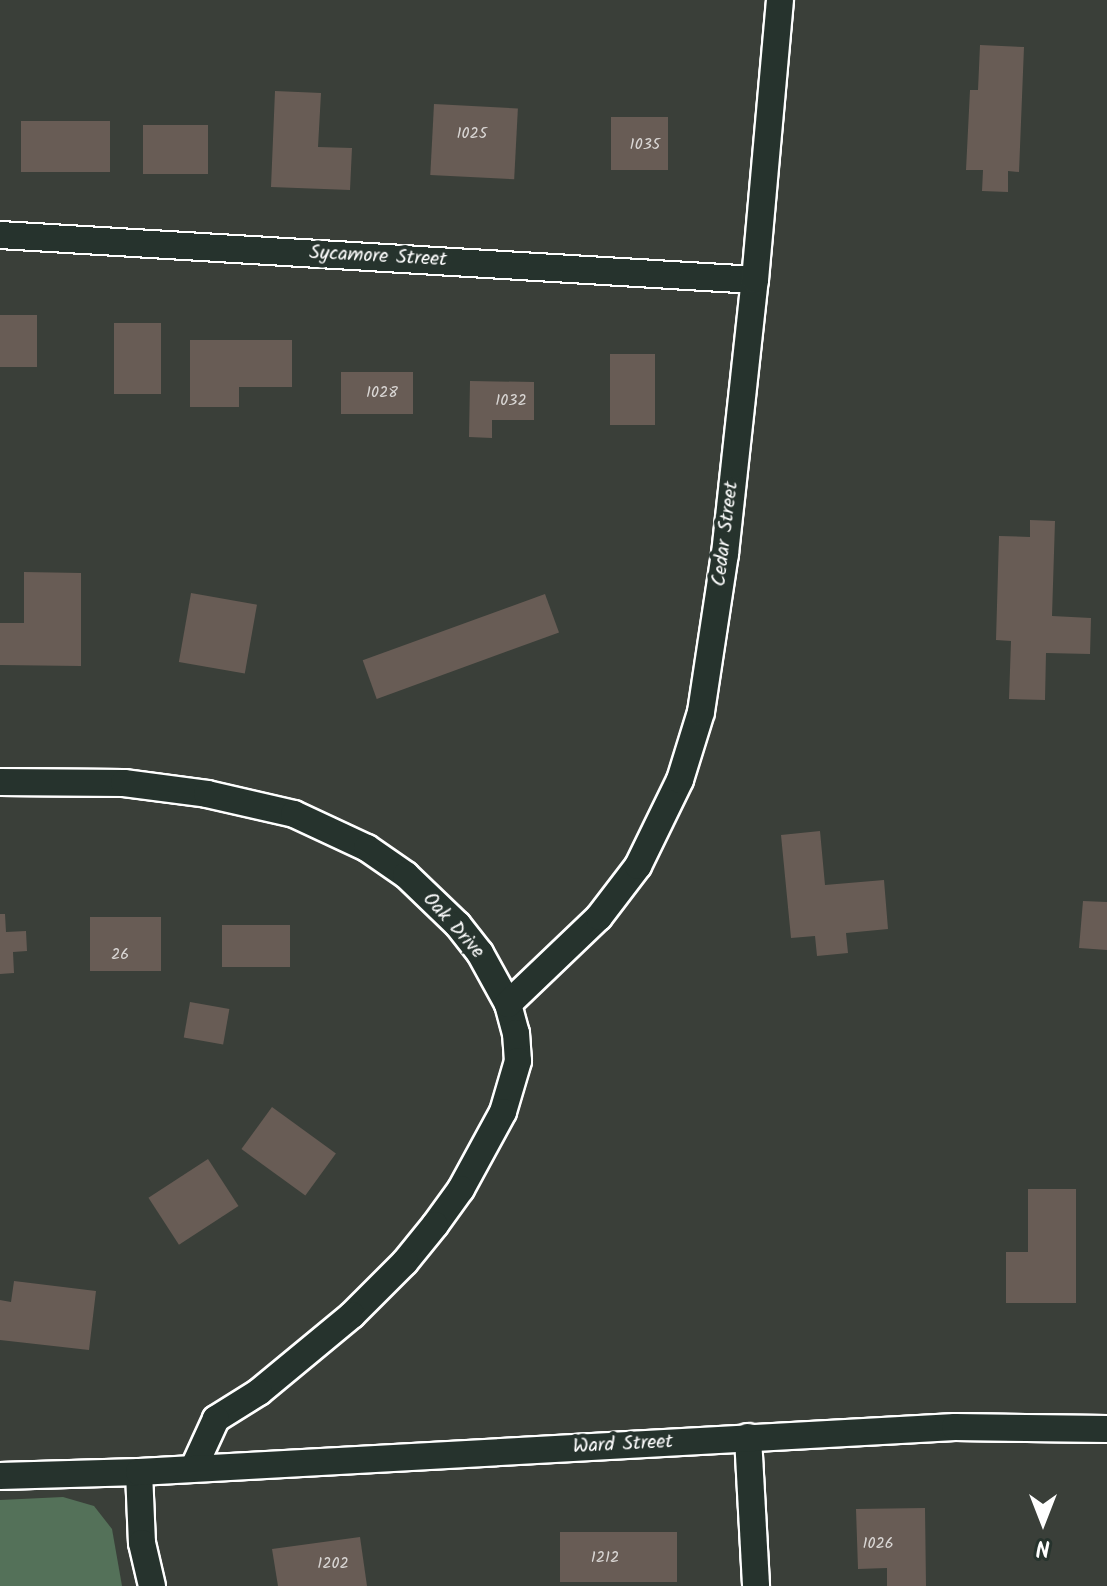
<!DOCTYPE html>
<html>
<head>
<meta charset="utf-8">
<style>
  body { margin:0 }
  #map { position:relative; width:1107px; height:1586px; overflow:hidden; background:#3a3f39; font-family:Kalam,sans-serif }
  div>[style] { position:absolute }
  .green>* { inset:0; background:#547159 }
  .building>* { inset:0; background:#685c55; transform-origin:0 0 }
  .roads { filter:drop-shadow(2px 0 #fff) drop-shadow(-2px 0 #fff) drop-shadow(0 2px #fff) drop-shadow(0 -2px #fff) }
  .street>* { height:26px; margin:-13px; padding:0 13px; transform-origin:13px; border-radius:13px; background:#26332d }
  span { translate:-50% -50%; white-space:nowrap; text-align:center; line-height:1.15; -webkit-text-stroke:8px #26332d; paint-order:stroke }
  .number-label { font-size:16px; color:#d9d6d4 }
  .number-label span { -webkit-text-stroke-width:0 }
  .street-label { font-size:20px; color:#fff }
  .north { position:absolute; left:1003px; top:1482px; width:80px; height:80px; -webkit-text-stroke:6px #26332d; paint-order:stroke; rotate:180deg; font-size:22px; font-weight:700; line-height:32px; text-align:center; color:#fff }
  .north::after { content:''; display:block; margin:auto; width:28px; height:36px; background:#fff; clip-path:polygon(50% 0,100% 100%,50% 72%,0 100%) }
</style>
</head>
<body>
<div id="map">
  <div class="green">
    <div style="clip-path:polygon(63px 1497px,94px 1506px,112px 1529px,122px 1586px,0 1586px,0 1500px)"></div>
  </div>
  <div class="building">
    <div style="clip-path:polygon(980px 45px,1024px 47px,1019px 172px,1008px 171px,1008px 192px,982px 191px,983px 170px,966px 170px,970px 90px,978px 90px)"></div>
    <div style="clip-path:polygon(275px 91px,321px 93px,318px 147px,352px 148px,350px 190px,271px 187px)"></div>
    <div style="left:434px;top:104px;width:84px;height:71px;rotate:3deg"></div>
    <div style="left:611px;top:117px;width:57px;height:53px"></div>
    <div style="left:21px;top:121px;width:89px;height:51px"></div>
    <div style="left:143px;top:125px;width:65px;height:49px"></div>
    <div style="left:0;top:315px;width:37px;height:52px"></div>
    <div style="left:114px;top:323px;width:47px;height:71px"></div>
    <div style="clip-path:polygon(190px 340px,292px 340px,292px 387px,239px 387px,239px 407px,190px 407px)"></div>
    <div style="left:610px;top:354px;width:45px;height:71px"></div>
    <div style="left:341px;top:372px;width:72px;height:42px"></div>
    <div style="clip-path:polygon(470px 381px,534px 382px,534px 420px,492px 420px,492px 438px,469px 437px)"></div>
    <div style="clip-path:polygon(1030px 520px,1055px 521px,1052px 616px,1091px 618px,1090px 654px,1046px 653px,1045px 700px,1009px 699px,1011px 641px,996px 640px,999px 536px,1030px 537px)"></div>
    <div style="clip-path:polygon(24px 572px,81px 573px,81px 666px,0 665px,0 623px,24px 623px)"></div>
    <div style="left:191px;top:593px;width:67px;height:70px;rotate:10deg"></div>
    <div style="left:545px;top:594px;width:41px;height:194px;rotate:70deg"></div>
    <div style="clip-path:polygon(820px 831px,825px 885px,884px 880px,888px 929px,846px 933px,848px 953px,817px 956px,815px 936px,791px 938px,781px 835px)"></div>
    <div style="clip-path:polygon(1083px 901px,1107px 902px,1107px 950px,1079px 948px)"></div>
    <div style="clip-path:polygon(0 914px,5px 914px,6px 932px,26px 931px,27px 951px,13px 952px,14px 973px,0 974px)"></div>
    <div style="left:90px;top:917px;width:71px;height:54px"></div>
    <div style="left:222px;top:925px;width:68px;height:42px"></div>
    <div style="left:190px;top:1002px;width:40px;height:36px;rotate:10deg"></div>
    <div style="left:272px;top:1107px;width:79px;height:52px;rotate:36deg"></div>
    <div style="left:208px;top:1159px;width:56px;height:71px;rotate:57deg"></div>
    <div style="clip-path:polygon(1028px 1189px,1076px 1189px,1076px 1303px,1006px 1303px,1006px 1252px,1028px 1252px)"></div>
    <div style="clip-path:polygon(14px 1281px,96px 1291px,89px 1350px,0 1340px,0 1300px,11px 1302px)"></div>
    <div style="clip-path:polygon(925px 1508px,926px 1586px,887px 1586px,887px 1568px,858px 1569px,856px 1509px)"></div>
    <div style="left:560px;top:1532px;width:117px;height:50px"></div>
    <div style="clip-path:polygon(360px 1537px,367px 1586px,278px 1586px,272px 1549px)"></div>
  </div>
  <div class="roads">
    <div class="street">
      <div style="left:0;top:235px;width:756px;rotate:3.41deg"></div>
      <div style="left:0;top:782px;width:124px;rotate:0.5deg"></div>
      <div style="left:124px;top:783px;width:84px;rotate:7.5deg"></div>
      <div style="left:207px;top:794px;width:89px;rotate:12.9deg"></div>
      <div style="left:294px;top:814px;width:81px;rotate:25deg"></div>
      <div style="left:367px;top:848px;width:47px;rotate:34.7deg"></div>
      <div style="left:406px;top:875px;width:72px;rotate:43.9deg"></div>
      <div style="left:458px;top:925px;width:36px;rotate:52deg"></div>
      <div style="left:480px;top:953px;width:58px;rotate:61.2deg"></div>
      <div style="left:508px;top:1004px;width:30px;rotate:75deg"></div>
      <div style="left:516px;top:1033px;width:28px;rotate:86deg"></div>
      <div style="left:518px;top:1061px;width:53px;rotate:106.4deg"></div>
      <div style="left:503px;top:1112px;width:88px;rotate:118.6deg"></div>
      <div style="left:461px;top:1189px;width:44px;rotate:125.8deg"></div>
      <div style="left:435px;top:1225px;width:48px;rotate:129deg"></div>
      <div style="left:405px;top:1262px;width:75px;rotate:135deg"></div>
      <div style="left:352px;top:1315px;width:121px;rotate:140.4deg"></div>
      <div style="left:259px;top:1392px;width:51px;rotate:147.9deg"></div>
      <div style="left:216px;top:1419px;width:53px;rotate:114.6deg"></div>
      <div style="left:508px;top:1004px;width:126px;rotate:-43.7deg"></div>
      <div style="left:599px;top:917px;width:64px;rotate:-52.6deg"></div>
      <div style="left:638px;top:866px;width:96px;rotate:-64deg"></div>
      <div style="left:680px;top:780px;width:71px;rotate:-72.8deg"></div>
      <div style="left:701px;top:712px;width:160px;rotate:-81.4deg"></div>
      <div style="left:725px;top:554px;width:276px;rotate:-83.8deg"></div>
      <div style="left:755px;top:280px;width:281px;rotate:-84.9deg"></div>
      <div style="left:748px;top:1437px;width:149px;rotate:86.9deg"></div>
      <div style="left:139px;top:1472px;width:71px;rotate:87.6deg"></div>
      <div style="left:142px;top:1543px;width:44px;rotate:76.9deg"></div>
      <div style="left:0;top:1476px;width:139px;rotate:-1.6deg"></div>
      <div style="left:139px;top:1472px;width:817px;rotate:-3.16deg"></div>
      <div style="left:955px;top:1427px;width:152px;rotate:0.8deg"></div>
    </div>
  </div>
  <div class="number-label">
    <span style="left:472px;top:134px">1025</span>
    <span style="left:645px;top:145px">1035</span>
    <span style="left:382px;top:393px">1028</span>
    <span style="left:511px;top:401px">1032</span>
    <span style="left:120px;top:955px">26</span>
    <span style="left:878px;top:1544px">1026</span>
    <span style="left:605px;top:1558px">1212</span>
    <span style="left:333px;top:1564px">1202</span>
  </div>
  <div class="street-label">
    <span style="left:378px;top:257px;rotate:3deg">Sycamore Street</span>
    <span style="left:726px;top:534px;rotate:-83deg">Cedar Street</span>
    <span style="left:453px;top:926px;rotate:48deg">Oak Drive</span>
    <span style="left:623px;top:1445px;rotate:-3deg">Ward Street</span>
  </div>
  <div class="north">N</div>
</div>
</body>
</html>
